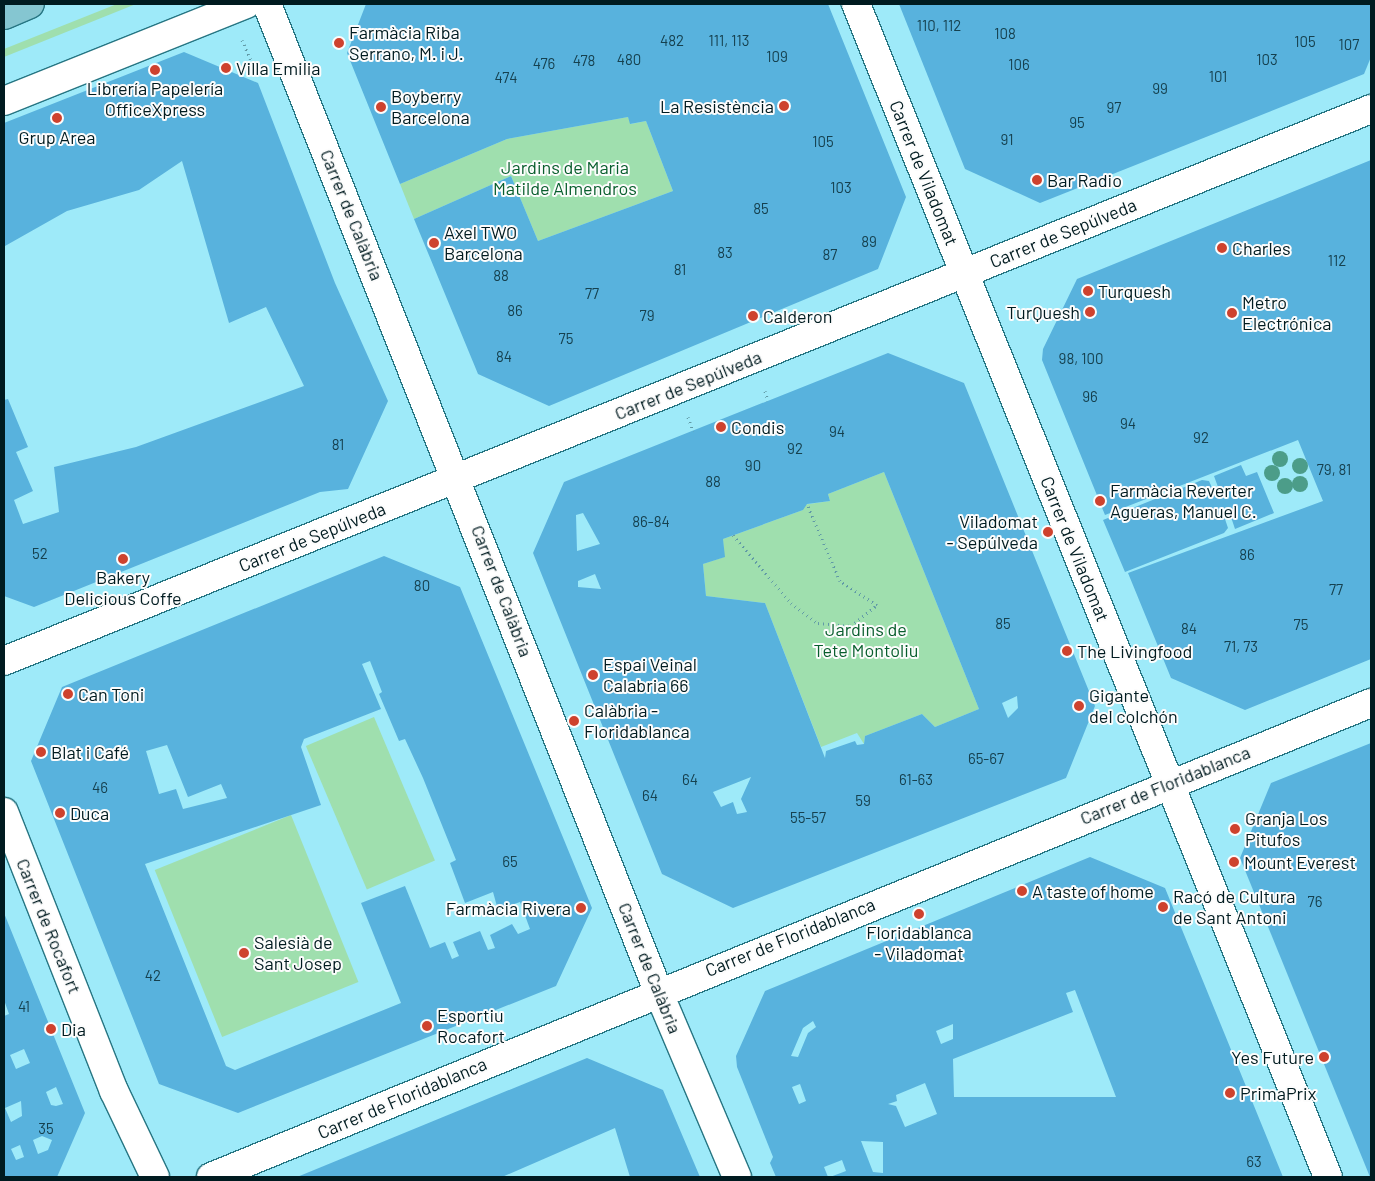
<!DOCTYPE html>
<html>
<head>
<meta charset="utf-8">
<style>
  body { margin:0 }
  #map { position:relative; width:1375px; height:1181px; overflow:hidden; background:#9eeaf9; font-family:Barlow,sans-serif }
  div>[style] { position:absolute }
  .green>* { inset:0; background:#9fdfae; transform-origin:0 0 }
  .building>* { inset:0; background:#58b2dd }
  .path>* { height:3px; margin-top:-1.5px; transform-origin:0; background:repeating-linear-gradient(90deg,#619aa6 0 1px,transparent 0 5px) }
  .roads { filter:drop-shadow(1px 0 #277683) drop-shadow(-1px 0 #277683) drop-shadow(0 1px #277683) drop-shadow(0 -1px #277683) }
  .minor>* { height:28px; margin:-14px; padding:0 14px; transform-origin:14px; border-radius:14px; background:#fff }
  .major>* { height:28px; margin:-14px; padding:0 14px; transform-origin:14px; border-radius:14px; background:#85c6d1 }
  .trees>* { width:16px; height:16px; margin:-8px; border-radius:50%; background:#4c9d89 }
  .dots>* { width:14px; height:14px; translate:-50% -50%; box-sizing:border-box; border:2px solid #fcfcfc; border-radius:50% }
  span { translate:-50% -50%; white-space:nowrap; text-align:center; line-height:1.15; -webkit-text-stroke:4px #fcfcfc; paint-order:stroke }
  .number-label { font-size:15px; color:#16414f }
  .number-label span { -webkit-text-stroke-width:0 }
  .poi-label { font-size:18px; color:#001b20 }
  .left { translate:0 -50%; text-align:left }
  .right { translate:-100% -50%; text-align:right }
  .park-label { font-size:18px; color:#085e2d }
  .street-label { font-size:18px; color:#001b20 }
  .frame { position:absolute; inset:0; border:5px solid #001b20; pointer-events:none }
</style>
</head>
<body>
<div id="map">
  <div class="green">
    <div style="clip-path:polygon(117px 4px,136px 4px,4px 57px,4px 49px)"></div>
    <div style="clip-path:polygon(628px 117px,631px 124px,646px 121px,673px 191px,538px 241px,511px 176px,414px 219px,400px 184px,507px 139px)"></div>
    <div style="clip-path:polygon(884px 472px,979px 709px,935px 727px,922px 714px,865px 736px,864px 744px,857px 733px,821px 747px,765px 603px,706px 596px,703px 564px,724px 557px,723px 539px,803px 510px,802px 505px,830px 501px,828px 494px)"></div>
    <div style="left:374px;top:717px;width:156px;height:74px;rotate:67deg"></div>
    <div style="left:291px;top:815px;width:180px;height:147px;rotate:68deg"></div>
  </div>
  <div class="building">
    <div style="clip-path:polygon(366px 4px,828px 4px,906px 197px,878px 269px,549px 406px,478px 374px,414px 219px,511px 176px,538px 241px,673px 191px,646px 121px,630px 124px,628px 117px,507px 139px,400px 184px,347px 53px)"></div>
    <div style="clip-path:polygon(899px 4px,1371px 4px,1371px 57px,1364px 74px,1040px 203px,965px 169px)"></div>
    <div style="clip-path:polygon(184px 52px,258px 83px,335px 283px,388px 401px,348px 489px,320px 492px,34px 607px,4px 596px,4px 400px,8px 399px,28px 447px,16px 452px,33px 491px,14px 500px,23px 524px,59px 512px,54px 467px,136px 447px,304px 386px,266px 307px,229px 323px,182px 161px,139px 190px,67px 211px,5px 246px,4px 243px,4px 123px)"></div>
    <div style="clip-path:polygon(1371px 160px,1371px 659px,1245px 710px,1171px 678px,1128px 573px,1323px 501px,1298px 440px,1105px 515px,1042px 360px,1043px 349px,1077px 279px)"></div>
    <div style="clip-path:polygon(evenodd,888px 353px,964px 383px,1095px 706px,1066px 778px,733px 908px,662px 874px,533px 553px,564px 482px,888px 353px,884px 472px,979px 709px,935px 727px,922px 714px,865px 736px,864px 744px,857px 745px,855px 741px,826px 751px,825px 758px,765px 603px,706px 596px,703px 564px,725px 557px,723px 539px,803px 510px,807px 504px,830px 501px,828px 494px,884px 472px,888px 353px,583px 513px,600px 544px,577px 551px,576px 515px,583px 513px,888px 353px,595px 574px,601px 589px,578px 587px,578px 581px,595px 574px,888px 353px,1017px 696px,1018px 708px,1008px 718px,1002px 703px,1017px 696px,888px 353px,751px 777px,741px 799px,747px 812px,737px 814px,733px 802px,721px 807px,713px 792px,751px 777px)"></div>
    <div style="clip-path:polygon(1241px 465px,1246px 476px,1257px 472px,1274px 513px,1235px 529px,1231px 517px,1225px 519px,1228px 528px,1224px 533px,1125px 572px,1103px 520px,1202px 480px,1209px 481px,1213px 490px,1218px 487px,1214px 476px)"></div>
    <div style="clip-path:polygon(evenodd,384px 556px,460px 587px,592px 908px,556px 986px,238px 1113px,159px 1084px,31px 761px,62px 687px,384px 556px,370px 661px,382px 692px,379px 694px,399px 741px,405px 739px,423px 778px,456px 860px,450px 863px,465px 903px,493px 892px,498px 910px,520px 902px,530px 929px,518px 934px,512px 924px,490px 935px,495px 948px,488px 950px,480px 931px,453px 942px,459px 956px,452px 959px,445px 942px,430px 948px,405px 886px,361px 903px,401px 1003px,235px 1070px,226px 1066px,145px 864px,321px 805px,301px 747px,304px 739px,381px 709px,362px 664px,370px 661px,384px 556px,167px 745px,188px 797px,221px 784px,227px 798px,183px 809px,176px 789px,159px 794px,146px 751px,167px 745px)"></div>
    <div style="clip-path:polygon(1371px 743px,1371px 1177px,1370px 1177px,1240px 858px,1271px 783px)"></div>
    <div style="clip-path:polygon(evenodd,1090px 857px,1165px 888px,1283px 1177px,830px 1177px,846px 1171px,842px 1160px,824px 1167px,828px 1177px,776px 1177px,770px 1163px,773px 1157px,737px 1067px,736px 1056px,765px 991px,1090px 857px,1075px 990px,1116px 1097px,954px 1097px,953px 1059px,1073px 1012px,1066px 993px,1075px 990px,1090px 857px,813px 1021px,816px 1027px,808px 1033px,798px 1057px,791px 1056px,803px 1028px,813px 1021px,1090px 857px,953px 1024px,953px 1039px,941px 1044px,936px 1031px,953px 1024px,1090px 857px,925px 1083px,937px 1114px,905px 1127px,896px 1106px,888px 1104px,897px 1101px,896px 1095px,925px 1083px,1090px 857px,800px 1084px,806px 1101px,799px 1104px,792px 1087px,800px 1084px,1090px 857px,861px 1141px,883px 1142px,883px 1173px,873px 1172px,861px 1141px)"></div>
    <div style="clip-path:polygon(evenodd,4px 913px,85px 1113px,57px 1177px,4px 1177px,4px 1016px,9px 1014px,4px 1000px,4px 913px,24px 1049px,30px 1063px,16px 1069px,10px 1055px,24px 1049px,4px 913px,56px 1087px,63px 1104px,56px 1106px,51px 1105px,46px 1092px,56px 1087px,4px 913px,21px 1101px,22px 1116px,11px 1122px,5px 1108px,21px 1101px,4px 913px,42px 1136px,52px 1140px,48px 1150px,38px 1154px,33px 1140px,42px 1136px,4px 913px,20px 1145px,24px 1157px,16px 1160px,11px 1149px,20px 1145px)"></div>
    <div style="clip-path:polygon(587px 1058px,663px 1090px,700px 1177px,630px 1177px,615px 1128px,502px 1177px,297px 1177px)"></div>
  </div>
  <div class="path">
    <div style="left:242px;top:40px;width:27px;rotate:66deg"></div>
    <div style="left:765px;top:391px;width:10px;rotate:73deg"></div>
    <div style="left:688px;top:417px;width:15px;rotate:70deg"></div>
    <div style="left:733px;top:535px;width:89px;rotate:49.5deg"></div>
    <div style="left:791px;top:603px;width:34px;rotate:37deg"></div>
    <div style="left:818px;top:623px;width:33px;rotate:5deg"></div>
    <div style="left:851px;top:626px;width:33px;rotate:-39deg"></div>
    <div style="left:877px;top:605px;width:44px;rotate:-147deg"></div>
    <div style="left:840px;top:581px;width:84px;rotate:-113.2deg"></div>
  </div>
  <div class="roads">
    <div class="minor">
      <div style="left:267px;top:4px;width:1062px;rotate:68.39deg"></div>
      <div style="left:658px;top:991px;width:202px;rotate:67deg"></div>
      <div style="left:856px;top:4px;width:1264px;rotate:68.08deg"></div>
      <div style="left:4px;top:101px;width:261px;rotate:-21.8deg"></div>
      <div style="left:4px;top:661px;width:1474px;rotate:-21.99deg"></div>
      <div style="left:4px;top:812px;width:300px;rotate:68.5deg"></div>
      <div style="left:114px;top:1091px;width:95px;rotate:64.5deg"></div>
      <div style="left:211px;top:1177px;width:1253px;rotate:-22.23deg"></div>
    </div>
    <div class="major">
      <div style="left:4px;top:15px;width:28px;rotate:-23deg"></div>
    </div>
  </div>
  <div class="trees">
    <div style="left:1280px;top:459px"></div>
    <div style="left:1300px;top:466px"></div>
    <div style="left:1272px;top:473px"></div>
    <div style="left:1300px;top:484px"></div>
    <div style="left:1285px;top:486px"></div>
  </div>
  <div class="dots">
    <div style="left:339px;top:43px;background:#ce422e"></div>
    <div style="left:226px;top:68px;background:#ce422e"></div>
    <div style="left:155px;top:70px;background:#ce422e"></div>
    <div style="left:784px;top:106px;background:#ce422e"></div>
    <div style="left:381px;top:107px;background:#ce422e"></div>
    <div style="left:57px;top:118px;background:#ce422e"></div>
    <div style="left:1037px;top:180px;background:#ce422e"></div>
    <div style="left:434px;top:243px;background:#ce422e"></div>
    <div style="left:1222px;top:248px;background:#ce422e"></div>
    <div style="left:1088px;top:291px;background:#ce422e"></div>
    <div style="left:1090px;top:312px;background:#ce422e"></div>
    <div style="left:1232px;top:313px;background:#ce422e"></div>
    <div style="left:753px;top:316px;background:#ce422e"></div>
    <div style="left:721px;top:427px;background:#ce422e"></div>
    <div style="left:1100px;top:501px;background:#ce422e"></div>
    <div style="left:1048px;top:532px;background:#ce422e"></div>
    <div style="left:123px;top:559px;background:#ce422e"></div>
    <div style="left:1067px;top:651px;background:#ce422e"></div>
    <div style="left:593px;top:675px;background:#ce422e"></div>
    <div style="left:68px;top:694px;background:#ce422e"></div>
    <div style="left:1079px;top:706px;background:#ce422e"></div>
    <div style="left:574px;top:721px;background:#ce422e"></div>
    <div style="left:41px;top:752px;background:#ce422e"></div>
    <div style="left:60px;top:813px;background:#ce422e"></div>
    <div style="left:1235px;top:829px;background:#ce422e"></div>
    <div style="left:1234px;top:862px;background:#ce422e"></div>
    <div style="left:1022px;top:891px;background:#ce422e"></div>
    <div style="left:1163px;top:907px;background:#ce422e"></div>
    <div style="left:581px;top:908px;background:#ce422e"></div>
    <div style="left:919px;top:914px;background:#ce422e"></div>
    <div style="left:244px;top:953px;background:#ce422e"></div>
    <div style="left:427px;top:1026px;background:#ce422e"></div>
    <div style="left:51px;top:1029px;background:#ce422e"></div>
    <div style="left:1324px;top:1057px;background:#ce422e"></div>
    <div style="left:1230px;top:1093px;background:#ce422e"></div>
  </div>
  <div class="number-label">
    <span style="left:939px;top:26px">110, 112</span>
    <span style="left:1005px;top:34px">108</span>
    <span style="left:672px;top:41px">482</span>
    <span style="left:729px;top:41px">111, 113</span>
    <span style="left:1305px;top:42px">105</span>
    <span style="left:1349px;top:45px">107</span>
    <span style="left:777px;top:57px">109</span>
    <span style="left:629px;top:60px">480</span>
    <span style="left:1267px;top:60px">103</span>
    <span style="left:584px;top:61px">478</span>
    <span style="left:544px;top:64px">476</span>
    <span style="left:1019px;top:65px">106</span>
    <span style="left:1218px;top:77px">101</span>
    <span style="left:506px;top:78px">474</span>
    <span style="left:1160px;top:89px">99</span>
    <span style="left:1114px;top:108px">97</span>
    <span style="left:1077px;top:123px">95</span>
    <span style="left:1007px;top:140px">91</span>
    <span style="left:823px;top:142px">105</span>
    <span style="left:841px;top:188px">103</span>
    <span style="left:761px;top:209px">85</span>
    <span style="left:869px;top:242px">89</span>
    <span style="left:725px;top:253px">83</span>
    <span style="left:830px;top:255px">87</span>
    <span style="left:1337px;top:261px">112</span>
    <span style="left:680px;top:270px">81</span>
    <span style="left:501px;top:276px">88</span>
    <span style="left:592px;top:294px">77</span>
    <span style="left:515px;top:311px">86</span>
    <span style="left:647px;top:316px">79</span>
    <span style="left:566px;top:339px">75</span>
    <span style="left:504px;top:357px">84</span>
    <span style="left:1081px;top:359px">98, 100</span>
    <span style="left:1090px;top:397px">96</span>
    <span style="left:1128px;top:424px">94</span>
    <span style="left:837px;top:432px">94</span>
    <span style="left:1201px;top:438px">92</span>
    <span style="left:338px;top:445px">81</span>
    <span style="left:795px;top:449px">92</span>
    <span style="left:753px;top:466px">90</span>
    <span style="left:1334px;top:470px">79, 81</span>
    <span style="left:713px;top:482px">88</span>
    <span style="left:651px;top:522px">86-84</span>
    <span style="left:40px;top:554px">52</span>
    <span style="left:1247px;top:555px">86</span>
    <span style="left:422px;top:586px">80</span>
    <span style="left:1336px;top:590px">77</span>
    <span style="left:1003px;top:624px">85</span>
    <span style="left:1301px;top:625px">75</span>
    <span style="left:1189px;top:629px">84</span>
    <span style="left:1241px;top:647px">71, 73</span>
    <span style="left:986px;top:759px">65-67</span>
    <span style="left:690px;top:780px">64</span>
    <span style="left:916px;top:780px">61-63</span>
    <span style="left:100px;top:788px">46</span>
    <span style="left:650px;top:796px">64</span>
    <span style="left:863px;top:801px">59</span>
    <span style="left:808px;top:818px">55-57</span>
    <span style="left:510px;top:862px">65</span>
    <span style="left:1315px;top:902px">76</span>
    <span style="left:153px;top:976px">42</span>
    <span style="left:24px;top:1007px">41</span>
    <span style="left:46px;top:1129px">35</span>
    <span style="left:1254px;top:1162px">63</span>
  </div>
  <div class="poi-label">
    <span class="left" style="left:349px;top:43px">Farmàcia Riba<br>Serrano, M. i J.</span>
    <span class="left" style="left:236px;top:68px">Villa Emilia</span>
    <span style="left:155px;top:99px">Librería Papelería<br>OfficeXpress</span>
    <span class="left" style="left:391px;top:107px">Boyberry<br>Barcelona</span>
    <span class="right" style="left:774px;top:106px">La Resistència</span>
    <span style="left:57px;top:137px">Grup Area</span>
    <span class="left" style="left:1047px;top:180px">Bar Radio</span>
    <span class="left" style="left:444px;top:243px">Axel TWO<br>Barcelona</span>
    <span class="left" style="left:1232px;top:248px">Charles</span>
    <span class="left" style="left:1098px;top:291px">Turquesh</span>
    <span class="left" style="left:1242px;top:313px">Metro<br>Electrónica</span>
    <span class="right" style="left:1080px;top:312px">TurQuesh</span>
    <span class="left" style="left:763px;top:316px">Calderon</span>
    <span class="left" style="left:731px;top:427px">Condis</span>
    <span class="left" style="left:1110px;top:501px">Farmàcia Reverter<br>Agueras, Manuel C.</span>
    <span class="right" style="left:1038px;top:532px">Viladomat<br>- Sepúlveda</span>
    <span style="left:123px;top:588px">Bakery<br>Delicious Coffe</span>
    <span class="left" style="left:1077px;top:651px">The Livingfood</span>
    <span class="left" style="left:603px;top:675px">Espai Veinal<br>Calabria 66</span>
    <span class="left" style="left:78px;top:694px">Can Toni</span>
    <span class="left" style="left:1089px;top:706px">Gigante<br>del colchón</span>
    <span class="left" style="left:584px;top:721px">Calàbria -<br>Floridablanca</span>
    <span class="left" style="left:51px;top:752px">Blat i Café</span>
    <span class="left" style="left:70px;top:813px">Duca</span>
    <span class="left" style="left:1245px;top:829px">Granja Los<br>Pitufos</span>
    <span class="left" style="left:1244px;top:862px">Mount Everest</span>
    <span class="left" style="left:1032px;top:891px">A taste of home</span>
    <span class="left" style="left:1173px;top:907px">Racó de Cultura<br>de Sant Antoni</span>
    <span class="right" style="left:571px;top:908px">Farmàcia Rivera</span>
    <span style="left:919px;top:943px">Floridablanca<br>- Viladomat</span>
    <span class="left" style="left:254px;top:953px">Salesià de<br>Sant Josep</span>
    <span class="left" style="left:437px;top:1026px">Esportiu<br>Rocafort</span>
    <span class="left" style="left:61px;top:1029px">Dia</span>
    <span class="right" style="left:1314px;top:1057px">Yes Future</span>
    <span class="left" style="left:1240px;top:1093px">PrimaPrix</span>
  </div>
  <div class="park-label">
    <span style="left:565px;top:178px">Jardins de Maria<br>Matilde Almendros</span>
    <span style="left:866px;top:640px">Jardins de<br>Tete Montoliu</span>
  </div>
  <div class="street-label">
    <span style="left:924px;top:173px;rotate:68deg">Carrer de Viladomat</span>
    <span style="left:352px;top:215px;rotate:68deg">Carrer de Calàbria</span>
    <span style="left:1063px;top:233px;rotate:-22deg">Carrer de Sepúlveda</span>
    <span style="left:688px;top:385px;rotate:-22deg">Carrer de Sepúlveda</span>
    <span style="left:312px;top:537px;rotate:-22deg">Carrer de Sepúlveda</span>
    <span style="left:1075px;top:549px;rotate:68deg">Carrer de Viladomat</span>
    <span style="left:502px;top:591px;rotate:69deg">Carrer de Calàbria</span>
    <span style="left:1165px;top:785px;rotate:-22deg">Carrer de Floridablanca</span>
    <span style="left:49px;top:926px;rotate:68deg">Carrer de Rocafort</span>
    <span style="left:790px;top:937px;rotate:-22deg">Carrer de Floridablanca</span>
    <span style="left:650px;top:968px;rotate:68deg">Carrer de Calàbria</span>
    <span style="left:402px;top:1098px;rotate:-23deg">Carrer de Floridablanca</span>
  </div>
  <div class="frame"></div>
</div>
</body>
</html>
